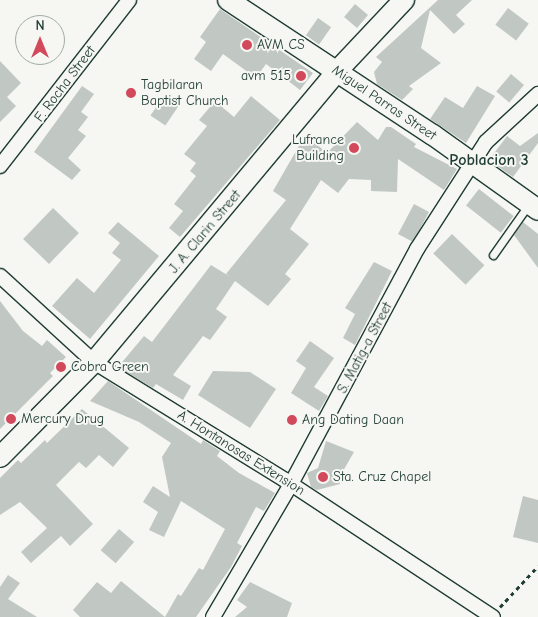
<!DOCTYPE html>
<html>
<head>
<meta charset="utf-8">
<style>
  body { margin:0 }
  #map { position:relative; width:538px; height:617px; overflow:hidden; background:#f6f6f2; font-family:"Comic Neue",sans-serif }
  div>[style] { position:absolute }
  .building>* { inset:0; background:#c1c8c3; transform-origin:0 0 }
  .path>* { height:3px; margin-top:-1.5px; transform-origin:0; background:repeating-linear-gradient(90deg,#1f3d34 0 4px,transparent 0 8px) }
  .roads { filter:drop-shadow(1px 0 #1f3d34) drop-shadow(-1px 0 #1f3d34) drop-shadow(0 1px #1f3d34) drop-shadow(0 -1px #1f3d34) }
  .lane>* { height:7px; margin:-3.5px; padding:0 3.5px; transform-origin:3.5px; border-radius:3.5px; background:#f6f6f2 }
  .street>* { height:14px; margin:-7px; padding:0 7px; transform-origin:7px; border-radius:7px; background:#f6f6f2 }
  .secondary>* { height:20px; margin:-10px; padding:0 10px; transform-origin:10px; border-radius:10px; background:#f6f6f2 }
  .dots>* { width:14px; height:14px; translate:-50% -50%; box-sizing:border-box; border:2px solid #f6f6f2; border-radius:50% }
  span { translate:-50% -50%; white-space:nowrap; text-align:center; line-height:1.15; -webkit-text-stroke:4px #f6f6f2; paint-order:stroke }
  .poi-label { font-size:14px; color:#1f3d34 }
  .left { translate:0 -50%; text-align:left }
  .right { translate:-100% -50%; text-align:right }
  .street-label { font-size:14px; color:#1f3d34 }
  .quarter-label { font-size:16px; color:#1f3d34; font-weight:700 }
  .north { position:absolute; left:15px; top:15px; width:50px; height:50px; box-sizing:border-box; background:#f6f6f2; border:1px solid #a0aca6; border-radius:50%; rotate:0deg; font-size:14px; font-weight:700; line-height:20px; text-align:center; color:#1f3d34 }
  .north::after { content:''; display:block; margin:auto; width:18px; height:22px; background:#d1495b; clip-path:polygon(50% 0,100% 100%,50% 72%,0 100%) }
</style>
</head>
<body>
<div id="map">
  <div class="building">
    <div style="clip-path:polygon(438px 0,472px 0,456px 15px,465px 24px,454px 34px,430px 10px,421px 48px,441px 63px,409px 86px,413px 89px,402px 100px,377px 84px,374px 72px,382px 62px,376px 57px)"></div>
    <div style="left:355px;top:4px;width:17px;height:17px;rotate:40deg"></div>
    <div style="left:508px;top:8px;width:26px;height:21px;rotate:37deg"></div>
    <div style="clip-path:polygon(220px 9px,313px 73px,300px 90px,266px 64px,256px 78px,223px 54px,211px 71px,194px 59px,206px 42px,200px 37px)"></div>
    <div style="left:318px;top:18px;width:16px;height:21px;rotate:35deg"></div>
    <div style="clip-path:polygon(0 61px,21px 83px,7px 97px,16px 106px,0 122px)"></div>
    <div style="left:511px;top:74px;width:17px;height:23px;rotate:40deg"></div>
    <div style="clip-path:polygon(82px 86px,94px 94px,81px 112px,88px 117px,78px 130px,86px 136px,68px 158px,81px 170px,72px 180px,34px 152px)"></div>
    <div style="clip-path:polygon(477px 86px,495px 96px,466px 143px,430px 119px,445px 97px,463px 108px)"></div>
    <div style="left:165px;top:94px;width:18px;height:26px;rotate:34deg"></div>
    <div style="clip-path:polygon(251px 96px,280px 120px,180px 237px,169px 228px,183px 211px,174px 204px,196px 176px,190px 171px,196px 163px,184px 154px,207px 126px,199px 120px,215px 101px,234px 117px)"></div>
    <div style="clip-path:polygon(357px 122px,378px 140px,386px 127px,391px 127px,416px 144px,414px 147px,457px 169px,444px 190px,398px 159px,397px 192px,371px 191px,371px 180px,349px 179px,338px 193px,321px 180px,290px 229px,309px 244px,285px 274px,291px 279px,268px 306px,235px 281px,216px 309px,227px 317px,210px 340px,203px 336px,173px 375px,191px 386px,183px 400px,156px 384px,153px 388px,118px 367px,144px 336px,152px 342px,211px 265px,232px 278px,226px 274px,286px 200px,273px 191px,300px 144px,304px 146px,309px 138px,327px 153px)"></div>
    <div style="clip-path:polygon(538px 133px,538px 143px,513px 177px,489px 160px,507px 136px,520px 146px)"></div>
    <div style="left:479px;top:189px;width:44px;height:21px;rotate:38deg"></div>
    <div style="left:414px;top:204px;width:17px;height:34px;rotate:28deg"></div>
    <div style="left:53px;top:208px;width:36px;height:43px;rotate:44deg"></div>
    <div style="clip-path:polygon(118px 222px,159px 256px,90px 339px,52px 306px,77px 278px,94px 293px,121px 260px,112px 253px,120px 243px,108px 233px)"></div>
    <div style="clip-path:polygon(523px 222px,538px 234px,538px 268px,514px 235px)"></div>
    <div style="left:452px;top:234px;width:45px;height:27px;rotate:44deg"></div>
    <div style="clip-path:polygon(374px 262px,392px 271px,355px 345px,343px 338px,355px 314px,345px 308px)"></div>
    <div style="clip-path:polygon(0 301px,23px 331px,42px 346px,47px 340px,66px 357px,50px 373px,53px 376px,0 429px)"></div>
    <div style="clip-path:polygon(310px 341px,334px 358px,314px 387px,328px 396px,319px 411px,291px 393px,306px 368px,296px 361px)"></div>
    <div style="clip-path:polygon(213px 371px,250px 372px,276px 389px,250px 428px,198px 395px)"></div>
    <div style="clip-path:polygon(108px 381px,201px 444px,203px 440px,220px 451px,217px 456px,239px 473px,275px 493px,264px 511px,256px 507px,237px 543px,242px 546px,231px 567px,196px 617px,80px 617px,73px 610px,97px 582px,111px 593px,121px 581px,165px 617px,178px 594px,181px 596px,199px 568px,203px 570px,225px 529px,181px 501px,164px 537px,149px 530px,158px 512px,143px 502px,153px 486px,170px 497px,162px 457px,171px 443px,139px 422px,90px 401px)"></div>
    <div style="clip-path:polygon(82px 409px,129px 448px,113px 467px,99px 455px,86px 468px,79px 462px,56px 485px,93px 524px,70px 546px,61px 536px,31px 563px,21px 552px,47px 528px,20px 502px,0 515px,0 478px,18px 460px,21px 463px,45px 440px,47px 443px)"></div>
    <div style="clip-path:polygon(326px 441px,354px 452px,339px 478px,340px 484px,317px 490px,311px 487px,307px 473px,318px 468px)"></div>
    <div style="clip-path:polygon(523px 496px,538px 500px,538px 543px,513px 537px)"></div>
    <div style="left:119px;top:529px;width:20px;height:28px;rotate:41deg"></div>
    <div style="clip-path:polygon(8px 575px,20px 583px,8px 599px,37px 617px,0 617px,0 587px)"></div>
    <div style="clip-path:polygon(250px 582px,292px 603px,287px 617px,235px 617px,247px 607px,237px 600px)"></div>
  </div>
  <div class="path">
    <div style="left:500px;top:607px;width:56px;rotate:-47.2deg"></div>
  </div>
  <div class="roads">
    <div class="lane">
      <div style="left:493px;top:255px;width:62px;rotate:-54.8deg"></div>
    </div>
    <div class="street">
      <div style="left:0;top:166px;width:210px;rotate:-52.1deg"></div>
      <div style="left:0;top:276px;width:127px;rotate:42.5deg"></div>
      <div style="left:94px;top:362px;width:225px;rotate:31.7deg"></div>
      <div style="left:285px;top:480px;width:249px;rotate:33.4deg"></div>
      <div style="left:213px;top:617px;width:154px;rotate:-59.6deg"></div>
      <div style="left:291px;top:484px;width:267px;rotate:-61.8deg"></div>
      <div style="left:417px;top:249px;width:127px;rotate:-57.2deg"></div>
      <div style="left:486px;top:142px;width:71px;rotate:-42.7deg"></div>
    </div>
    <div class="secondary">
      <div style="left:228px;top:0;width:245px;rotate:33.4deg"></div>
      <div style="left:433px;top:135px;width:129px;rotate:35.5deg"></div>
      <div style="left:0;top:457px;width:134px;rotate:-45.3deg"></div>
      <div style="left:94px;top:362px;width:379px;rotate:-50.1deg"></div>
      <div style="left:337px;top:71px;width:98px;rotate:-46.7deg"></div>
    </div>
  </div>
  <div class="dots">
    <div style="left:247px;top:45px;background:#d1495b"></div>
    <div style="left:301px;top:76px;background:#d1495b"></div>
    <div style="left:131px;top:93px;background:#d1495b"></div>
    <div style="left:354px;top:148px;background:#d1495b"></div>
    <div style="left:61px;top:367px;background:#d1495b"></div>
    <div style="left:11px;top:419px;background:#d1495b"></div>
    <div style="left:292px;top:420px;background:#d1495b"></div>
    <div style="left:323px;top:477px;background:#d1495b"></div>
  </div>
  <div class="poi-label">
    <span class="left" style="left:257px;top:45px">AVM CS</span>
    <span class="right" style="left:291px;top:76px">avm 515</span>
    <span class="left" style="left:141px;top:93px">Tagbilaran<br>Baptist Church</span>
    <span class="right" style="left:344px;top:148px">Lufrance<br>Building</span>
    <span class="left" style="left:71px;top:367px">Cobra Green</span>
    <span class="left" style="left:21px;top:419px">Mercury Drug</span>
    <span class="left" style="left:302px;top:420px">Ang Dating Daan</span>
    <span class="left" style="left:333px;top:477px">Sta. Cruz Chapel</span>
  </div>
  <div class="street-label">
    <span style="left:65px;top:84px;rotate:-53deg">F. Rocha Street</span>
    <span style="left:384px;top:103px;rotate:34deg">Miguel Parras Street</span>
    <span style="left:205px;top:232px;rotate:-50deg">J. A. Clarin Street</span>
    <span style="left:365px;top:348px;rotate:-62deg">S. Matig-a Street</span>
    <span style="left:241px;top:453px;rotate:32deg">A. Hontanosas Extension</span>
  </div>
  <div class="quarter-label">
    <span style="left:489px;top:160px">Poblacion 3</span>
  </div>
  <div class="north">N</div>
</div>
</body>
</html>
